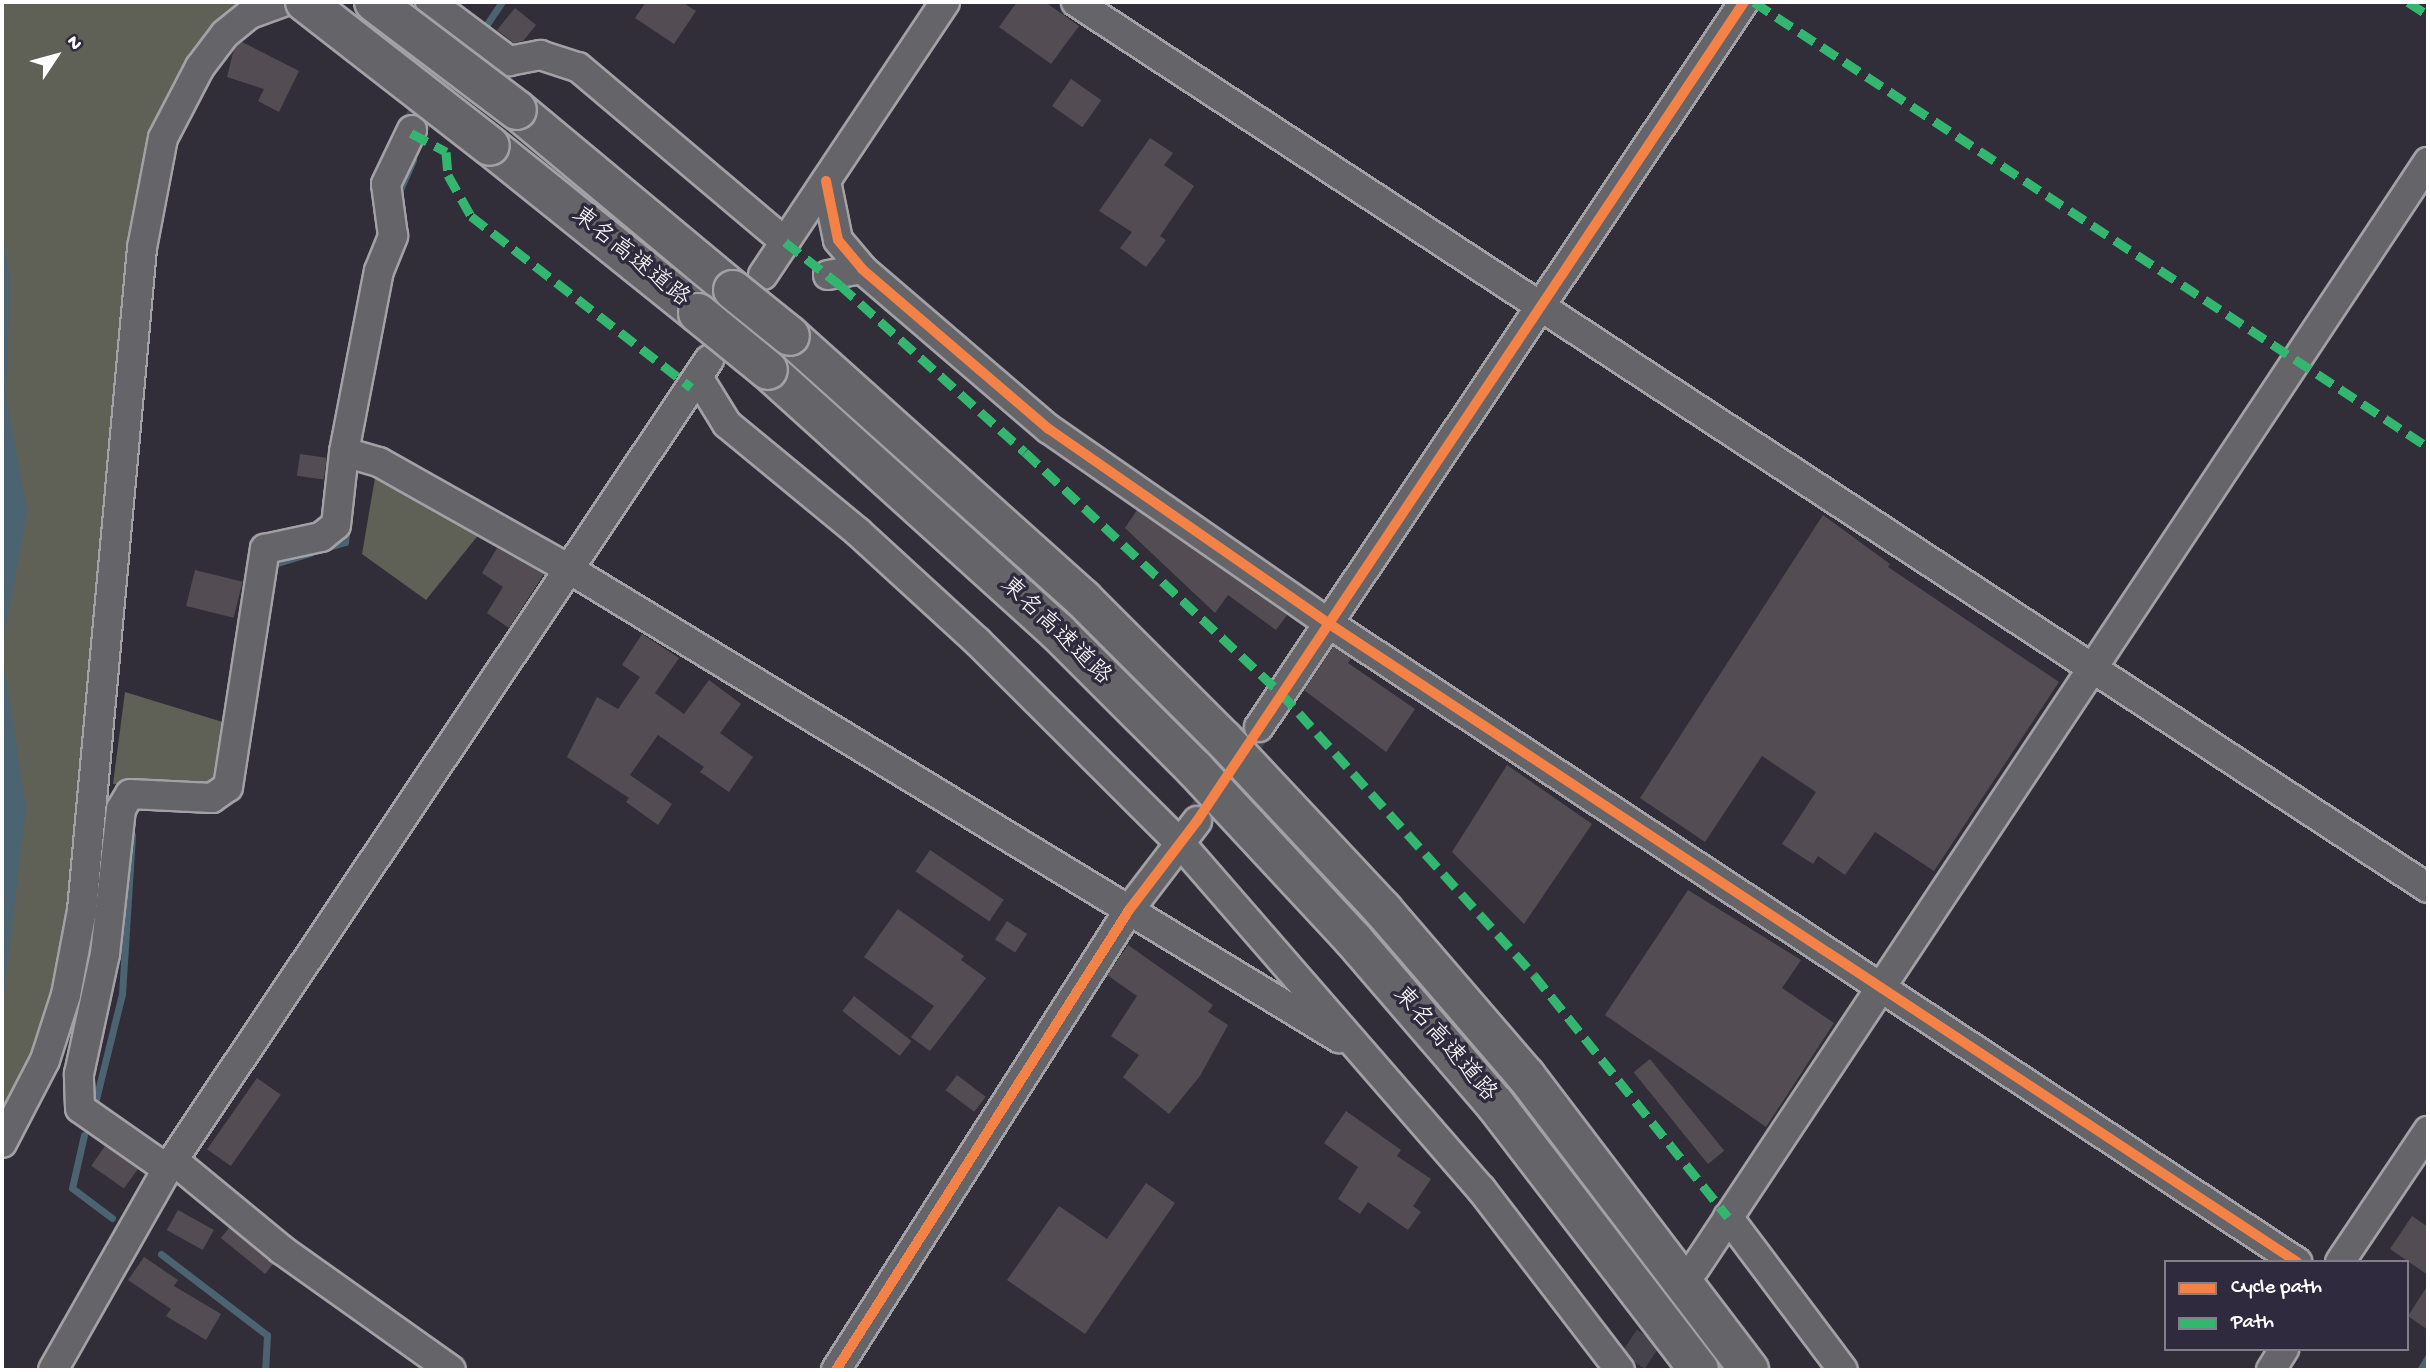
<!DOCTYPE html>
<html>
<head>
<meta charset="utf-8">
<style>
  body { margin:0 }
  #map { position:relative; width:2430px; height:1372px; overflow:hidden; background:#312e39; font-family:"Gochi Hand","Klee One",sans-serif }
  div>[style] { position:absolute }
  .green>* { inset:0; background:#5f6056 }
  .water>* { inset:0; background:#4c6372 }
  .stream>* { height:7px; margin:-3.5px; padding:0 3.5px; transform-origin:3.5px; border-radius:3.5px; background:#4c6372 }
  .building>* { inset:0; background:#534d53; transform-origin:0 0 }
  .minor-tunnel>* { height:28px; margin-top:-14px; transform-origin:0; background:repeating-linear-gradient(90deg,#46434d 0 28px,transparent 0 42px) }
  .roads { filter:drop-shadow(2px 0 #a2a1a6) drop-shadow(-2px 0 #a2a1a6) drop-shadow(0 2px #a2a1a6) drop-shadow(0 -2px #a2a1a6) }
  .minor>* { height:28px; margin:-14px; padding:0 14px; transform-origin:14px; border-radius:14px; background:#656469 }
  .highway>* { height:38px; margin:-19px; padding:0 19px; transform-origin:19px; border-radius:19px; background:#656469 }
  .bridges { filter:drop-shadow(2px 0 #a2a1a6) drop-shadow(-2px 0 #a2a1a6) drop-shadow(0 2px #a2a1a6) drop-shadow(0 -2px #a2a1a6) }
  .highway-bridge>* { height:38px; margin:-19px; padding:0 19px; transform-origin:19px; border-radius:19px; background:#656469 }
  .quiet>* { height:9px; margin-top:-4.5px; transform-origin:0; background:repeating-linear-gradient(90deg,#33b770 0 18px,transparent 0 27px) }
  .cycleway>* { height:10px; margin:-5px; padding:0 5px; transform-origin:5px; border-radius:5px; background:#f48246 }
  span { translate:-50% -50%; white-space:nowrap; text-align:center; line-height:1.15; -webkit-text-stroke:7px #2f2a3d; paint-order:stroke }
  .street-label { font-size:24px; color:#fff }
  .frame { position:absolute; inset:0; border:4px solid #fff; pointer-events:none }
  .legend { position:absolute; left:2164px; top:1260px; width:245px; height:91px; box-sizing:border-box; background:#2f2a3d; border:2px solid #827f8b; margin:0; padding:9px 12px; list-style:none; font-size:21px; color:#fff }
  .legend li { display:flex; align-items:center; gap:14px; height:35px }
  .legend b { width:35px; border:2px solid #827f8b }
  .north { position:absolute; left:21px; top:21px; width:70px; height:70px; -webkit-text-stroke:5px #2f2a3d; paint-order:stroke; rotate:54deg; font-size:19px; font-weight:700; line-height:28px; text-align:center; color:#fff }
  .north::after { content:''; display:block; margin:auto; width:24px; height:32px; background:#fff; clip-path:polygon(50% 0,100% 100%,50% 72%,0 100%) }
</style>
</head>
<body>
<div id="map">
  <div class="green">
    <div style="clip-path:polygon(2px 2px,263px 2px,163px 138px,92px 767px,52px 1039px,2px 1135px)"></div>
    <div style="clip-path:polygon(375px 478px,480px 533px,426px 600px,362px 554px)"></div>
    <div style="clip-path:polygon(125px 692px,226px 723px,216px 781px,204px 788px,113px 784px)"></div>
  </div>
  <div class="water">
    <div style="clip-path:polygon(2px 231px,10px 280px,6px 397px,27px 511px,2px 648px)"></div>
    <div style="clip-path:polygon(2px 652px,26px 808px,2px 1010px)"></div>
  </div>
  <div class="stream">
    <div style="left:485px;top:27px;width:30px;rotate:-56deg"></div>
    <div style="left:398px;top:194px;width:37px;rotate:-66deg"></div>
    <div style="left:325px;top:548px;width:21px;rotate:-17deg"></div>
    <div style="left:345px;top:542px;width:16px;rotate:-83deg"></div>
    <div style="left:273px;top:571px;width:7px;rotate:-82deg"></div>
    <div style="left:274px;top:564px;width:38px;rotate:-17deg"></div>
    <div style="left:96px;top:1099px;width:108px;rotate:-76.1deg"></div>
    <div style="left:122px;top:994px;width:159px;rotate:-86.4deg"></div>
    <div style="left:84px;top:1135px;width:54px;rotate:102.8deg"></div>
    <div style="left:72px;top:1188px;width:50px;rotate:36.9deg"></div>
    <div style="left:161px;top:1254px;width:133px;rotate:37.4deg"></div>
    <div style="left:267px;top:1335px;width:35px;rotate:93deg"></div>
    <div style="left:2420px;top:1370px;width:15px;rotate:-58deg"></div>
  </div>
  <div class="building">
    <div style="clip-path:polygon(646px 2px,682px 2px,696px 11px,674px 44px,635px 18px)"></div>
    <div style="clip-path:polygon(1017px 2px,1045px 2px,1079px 26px,1051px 64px,999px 27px)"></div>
    <div style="clip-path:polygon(515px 8px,536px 25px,523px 41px,514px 43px,497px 30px)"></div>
    <div style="clip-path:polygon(242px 42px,299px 71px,279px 112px,258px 101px,264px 89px,227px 77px,234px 49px)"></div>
    <div style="left:1071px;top:79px;width:37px;height:33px;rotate:35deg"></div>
    <div style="clip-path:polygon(1150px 138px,1173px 153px,1164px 165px,1194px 186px,1160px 236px,1166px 240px,1146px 267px,1120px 248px,1132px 232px,1099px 211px)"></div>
    <div style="left:300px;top:454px;width:27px;height:22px;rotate:8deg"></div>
    <div style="clip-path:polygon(1137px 510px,1287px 615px,1276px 630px,1228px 595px,1215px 613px,1125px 528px)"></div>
    <div style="clip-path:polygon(1823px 515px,1890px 564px,1888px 567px,2059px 682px,1934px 871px,1875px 832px,1845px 875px,1818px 856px,1813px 864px,1782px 844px,1816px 792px,1762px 756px,1705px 842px,1640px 798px)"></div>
    <div style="clip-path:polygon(497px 548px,544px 574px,509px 628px,487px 613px,503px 587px,482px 573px)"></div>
    <div style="left:195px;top:570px;width:49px;height:37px;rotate:14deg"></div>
    <div style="clip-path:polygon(642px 634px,679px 658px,655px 693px,684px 714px,709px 680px,741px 704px,720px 733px,753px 757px,729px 792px,700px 772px,704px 767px,658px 735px,630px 775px,672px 804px,658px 825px,626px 802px,629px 798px,567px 757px,597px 697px,618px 709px,640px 677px,622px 665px)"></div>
    <div style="clip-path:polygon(1333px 646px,1351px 658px,1348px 663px,1415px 709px,1386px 752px,1304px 690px)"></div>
    <div style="clip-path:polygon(1507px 765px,1592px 824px,1524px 924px,1452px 852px)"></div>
    <div style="left:930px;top:850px;width:89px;height:26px;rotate:34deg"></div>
    <div style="clip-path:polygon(1688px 890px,1801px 960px,1782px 988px,1834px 1023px,1766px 1127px,1605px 1015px)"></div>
    <div style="clip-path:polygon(898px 909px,964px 956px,961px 960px,986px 978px,930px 1051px,911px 1037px,934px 1006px,864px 957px)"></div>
    <div style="left:1007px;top:921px;width:24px;height:22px;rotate:33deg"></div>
    <div style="clip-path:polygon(1128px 945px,1213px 1005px,1208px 1012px,1228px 1025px,1200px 1076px,1169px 1114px,1123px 1077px,1139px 1055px,1111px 1036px,1137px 996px,1107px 975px)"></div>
    <div style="left:854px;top:996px;width:73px;height:19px;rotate:38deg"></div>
    <div style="left:1650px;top:1059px;width:118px;height:21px;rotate:51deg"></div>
    <div style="left:957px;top:1075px;width:36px;height:19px;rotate:37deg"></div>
    <div style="left:257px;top:1078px;width:29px;height:87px;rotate:35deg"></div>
    <div style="clip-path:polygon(1346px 1111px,1401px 1150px,1397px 1156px,1431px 1179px,1413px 1206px,1421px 1212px,1408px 1230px,1368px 1202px,1360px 1214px,1338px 1199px,1358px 1167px,1324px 1143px)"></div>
    <div style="left:105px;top:1146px;width:40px;height:24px;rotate:35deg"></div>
    <div style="clip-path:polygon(1146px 1183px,1175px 1203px,1085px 1334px,1007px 1280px,1059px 1206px,1107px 1239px)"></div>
    <div style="left:178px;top:1210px;width:41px;height:23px;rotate:29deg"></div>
    <div style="clip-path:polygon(2412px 1216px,2428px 1227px,2428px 1275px,2390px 1249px)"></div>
    <div style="left:229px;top:1228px;width:57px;height:13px;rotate:39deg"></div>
    <div style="clip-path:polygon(144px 1257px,178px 1280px,174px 1286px,221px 1314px,206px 1340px,166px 1316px,171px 1309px,128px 1280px)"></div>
    <div style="clip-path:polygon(2428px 1285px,2428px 1330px,2408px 1316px)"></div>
  </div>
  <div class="minor-tunnel">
    <div style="left:412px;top:130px;width:99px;rotate:-57deg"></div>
    <div style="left:1197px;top:821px;width:113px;rotate:-56.6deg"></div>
    <div style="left:1633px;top:1361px;width:109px;rotate:-56.6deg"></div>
  </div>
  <div class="roads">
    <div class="minor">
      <div style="left:430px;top:2px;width:99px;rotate:36.8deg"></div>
      <div style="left:509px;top:61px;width:32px;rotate:-11deg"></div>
      <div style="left:540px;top:55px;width:40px;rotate:18deg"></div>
      <div style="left:578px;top:67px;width:271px;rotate:40.2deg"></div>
      <div style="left:1076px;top:2px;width:1616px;rotate:33.24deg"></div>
      <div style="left:826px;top:181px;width:60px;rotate:78.5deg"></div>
      <div style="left:838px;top:240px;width:38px;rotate:50deg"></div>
      <div style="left:862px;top:269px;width:246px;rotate:40.6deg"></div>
      <div style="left:1049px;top:429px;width:340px;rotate:34.8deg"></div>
      <div style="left:1328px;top:623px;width:1161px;rotate:33.4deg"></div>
      <div style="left:763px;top:275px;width:328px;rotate:-56.3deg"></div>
      <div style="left:828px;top:275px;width:35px;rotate:-10deg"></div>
      <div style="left:698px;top:377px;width:55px;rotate:58.3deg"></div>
      <div style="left:727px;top:424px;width:171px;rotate:39.5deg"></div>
      <div style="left:859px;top:533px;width:160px;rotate:42.5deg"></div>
      <div style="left:977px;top:641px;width:286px;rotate:44.9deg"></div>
      <div style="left:1180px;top:843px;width:459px;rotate:49deg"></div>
      <div style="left:1481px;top:1189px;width:228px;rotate:52.5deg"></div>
      <div style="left:344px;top:452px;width:36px;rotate:16deg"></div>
      <div style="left:379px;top:462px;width:218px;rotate:29.4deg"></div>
      <div style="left:569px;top:569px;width:902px;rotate:31.35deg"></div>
      <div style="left:1259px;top:727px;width:872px;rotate:-56.22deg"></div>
      <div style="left:2px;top:1143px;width:93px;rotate:-62.6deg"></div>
      <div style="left:45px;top:1060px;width:68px;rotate:-72.1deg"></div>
      <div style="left:66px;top:995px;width:86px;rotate:-79.3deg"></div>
      <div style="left:82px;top:910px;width:665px;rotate:-84.82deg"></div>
      <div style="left:142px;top:248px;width:112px;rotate:-79.2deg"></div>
      <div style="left:163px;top:138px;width:80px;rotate:-62.5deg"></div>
      <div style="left:200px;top:67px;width:41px;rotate:-52.9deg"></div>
      <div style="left:225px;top:34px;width:32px;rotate:-39deg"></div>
      <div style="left:250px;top:14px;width:35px;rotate:-20deg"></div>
      <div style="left:173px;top:1160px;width:141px;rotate:39.5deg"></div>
      <div style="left:282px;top:1250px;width:207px;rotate:35.4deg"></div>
      <div style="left:167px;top:1169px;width:106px;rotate:-145deg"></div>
      <div style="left:80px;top:1108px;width:34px;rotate:-92deg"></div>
      <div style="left:79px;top:1074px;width:123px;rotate:-77.8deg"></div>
      <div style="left:105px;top:954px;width:146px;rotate:-83.7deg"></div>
      <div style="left:121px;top:809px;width:17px;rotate:-59deg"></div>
      <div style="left:130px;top:794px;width:82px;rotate:2.8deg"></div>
      <div style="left:212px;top:798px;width:19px;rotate:-35deg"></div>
      <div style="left:228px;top:787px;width:241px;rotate:-81.2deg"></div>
      <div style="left:265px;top:549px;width:57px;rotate:-12.1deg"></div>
      <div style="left:321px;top:537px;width:19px;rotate:-39deg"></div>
      <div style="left:336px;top:525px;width:73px;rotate:-83.7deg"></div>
      <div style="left:344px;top:452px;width:184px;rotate:-79.1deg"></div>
      <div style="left:379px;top:271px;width:38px;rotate:-68deg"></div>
      <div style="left:393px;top:236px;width:52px;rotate:-97.7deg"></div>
      <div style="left:386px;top:184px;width:60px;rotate:-64.3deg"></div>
      <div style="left:1728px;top:1217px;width:191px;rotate:53.1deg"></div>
      <div style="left:2340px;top:1262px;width:158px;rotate:-56.1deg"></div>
      <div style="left:1695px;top:1268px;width:1327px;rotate:-56.47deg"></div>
      <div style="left:53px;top:1370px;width:231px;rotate:-60.4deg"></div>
      <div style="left:167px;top:1169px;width:974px;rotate:-56.18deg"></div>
      <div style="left:836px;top:1370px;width:545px;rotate:-57.5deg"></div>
      <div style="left:1129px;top:910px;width:112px;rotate:-52.6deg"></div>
      <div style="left:2271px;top:1370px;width:25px;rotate:-58deg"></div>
    </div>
    <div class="highway">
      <div style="left:517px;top:110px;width:281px;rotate:39.8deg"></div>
      <div style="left:490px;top:146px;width:267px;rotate:38.8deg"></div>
      <div style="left:790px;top:336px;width:394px;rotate:41.9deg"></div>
      <div style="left:1083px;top:599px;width:199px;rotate:45deg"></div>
      <div style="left:1224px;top:740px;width:233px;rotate:46.9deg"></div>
      <div style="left:1383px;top:910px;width:219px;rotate:49.3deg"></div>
      <div style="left:1526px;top:1076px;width:369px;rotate:52.8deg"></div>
      <div style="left:768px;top:370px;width:391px;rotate:42.1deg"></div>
      <div style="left:1058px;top:632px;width:194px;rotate:45deg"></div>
      <div style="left:1195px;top:769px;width:232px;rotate:47.1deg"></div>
      <div style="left:1353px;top:939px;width:218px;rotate:49.3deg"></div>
      <div style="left:1495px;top:1104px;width:335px;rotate:52.5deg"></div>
    </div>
  </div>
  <div class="bridges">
    <div class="highway-bridge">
      <div style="left:305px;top:2px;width:234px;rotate:37.9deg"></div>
      <div style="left:374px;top:2px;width:179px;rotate:37.1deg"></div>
      <div style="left:733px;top:290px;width:73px;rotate:38.9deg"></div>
      <div style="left:698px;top:313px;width:90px;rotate:39.2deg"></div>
    </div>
  </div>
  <div class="quiet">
    <div style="left:1754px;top:2px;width:808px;rotate:33.43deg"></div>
    <div style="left:2408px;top:2px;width:24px;rotate:33deg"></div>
    <div style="left:411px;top:133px;width:40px;rotate:28deg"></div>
    <div style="left:446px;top:152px;width:23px;rotate:85deg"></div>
    <div style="left:448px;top:175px;width:47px;rotate:60.7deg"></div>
    <div style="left:471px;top:216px;width:279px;rotate:37.9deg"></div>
    <div style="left:785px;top:242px;width:70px;rotate:38deg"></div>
    <div style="left:840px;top:285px;width:249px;rotate:42.1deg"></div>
    <div style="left:1025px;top:452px;width:352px;rotate:43.3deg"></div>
    <div style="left:1281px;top:693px;width:379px;rotate:48.1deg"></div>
    <div style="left:1534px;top:975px;width:310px;rotate:51.3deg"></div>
  </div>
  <div class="cycleway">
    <div style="left:826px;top:181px;width:60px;rotate:78.5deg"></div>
    <div style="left:838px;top:240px;width:38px;rotate:50deg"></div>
    <div style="left:862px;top:269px;width:246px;rotate:40.6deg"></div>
    <div style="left:1049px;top:429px;width:340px;rotate:34.8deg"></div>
    <div style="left:1328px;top:623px;width:1161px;rotate:33.4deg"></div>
    <div style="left:836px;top:1370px;width:545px;rotate:-57.5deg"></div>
    <div style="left:1129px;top:910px;width:112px;rotate:-52.6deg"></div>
    <div style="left:1197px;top:821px;width:985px;rotate:-56.26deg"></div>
  </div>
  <div class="street-label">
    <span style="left:630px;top:258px;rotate:39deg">東名高速道路</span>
    <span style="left:1055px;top:632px;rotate:44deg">東名高速道路</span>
    <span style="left:1444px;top:1045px;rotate:49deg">東名高速道路</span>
  </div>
  <div class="frame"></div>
  <ul class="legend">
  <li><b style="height:9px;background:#f48246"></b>Cycle path</li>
  <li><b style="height:9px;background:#33b770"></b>Path</li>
  </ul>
  <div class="north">N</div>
</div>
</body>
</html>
